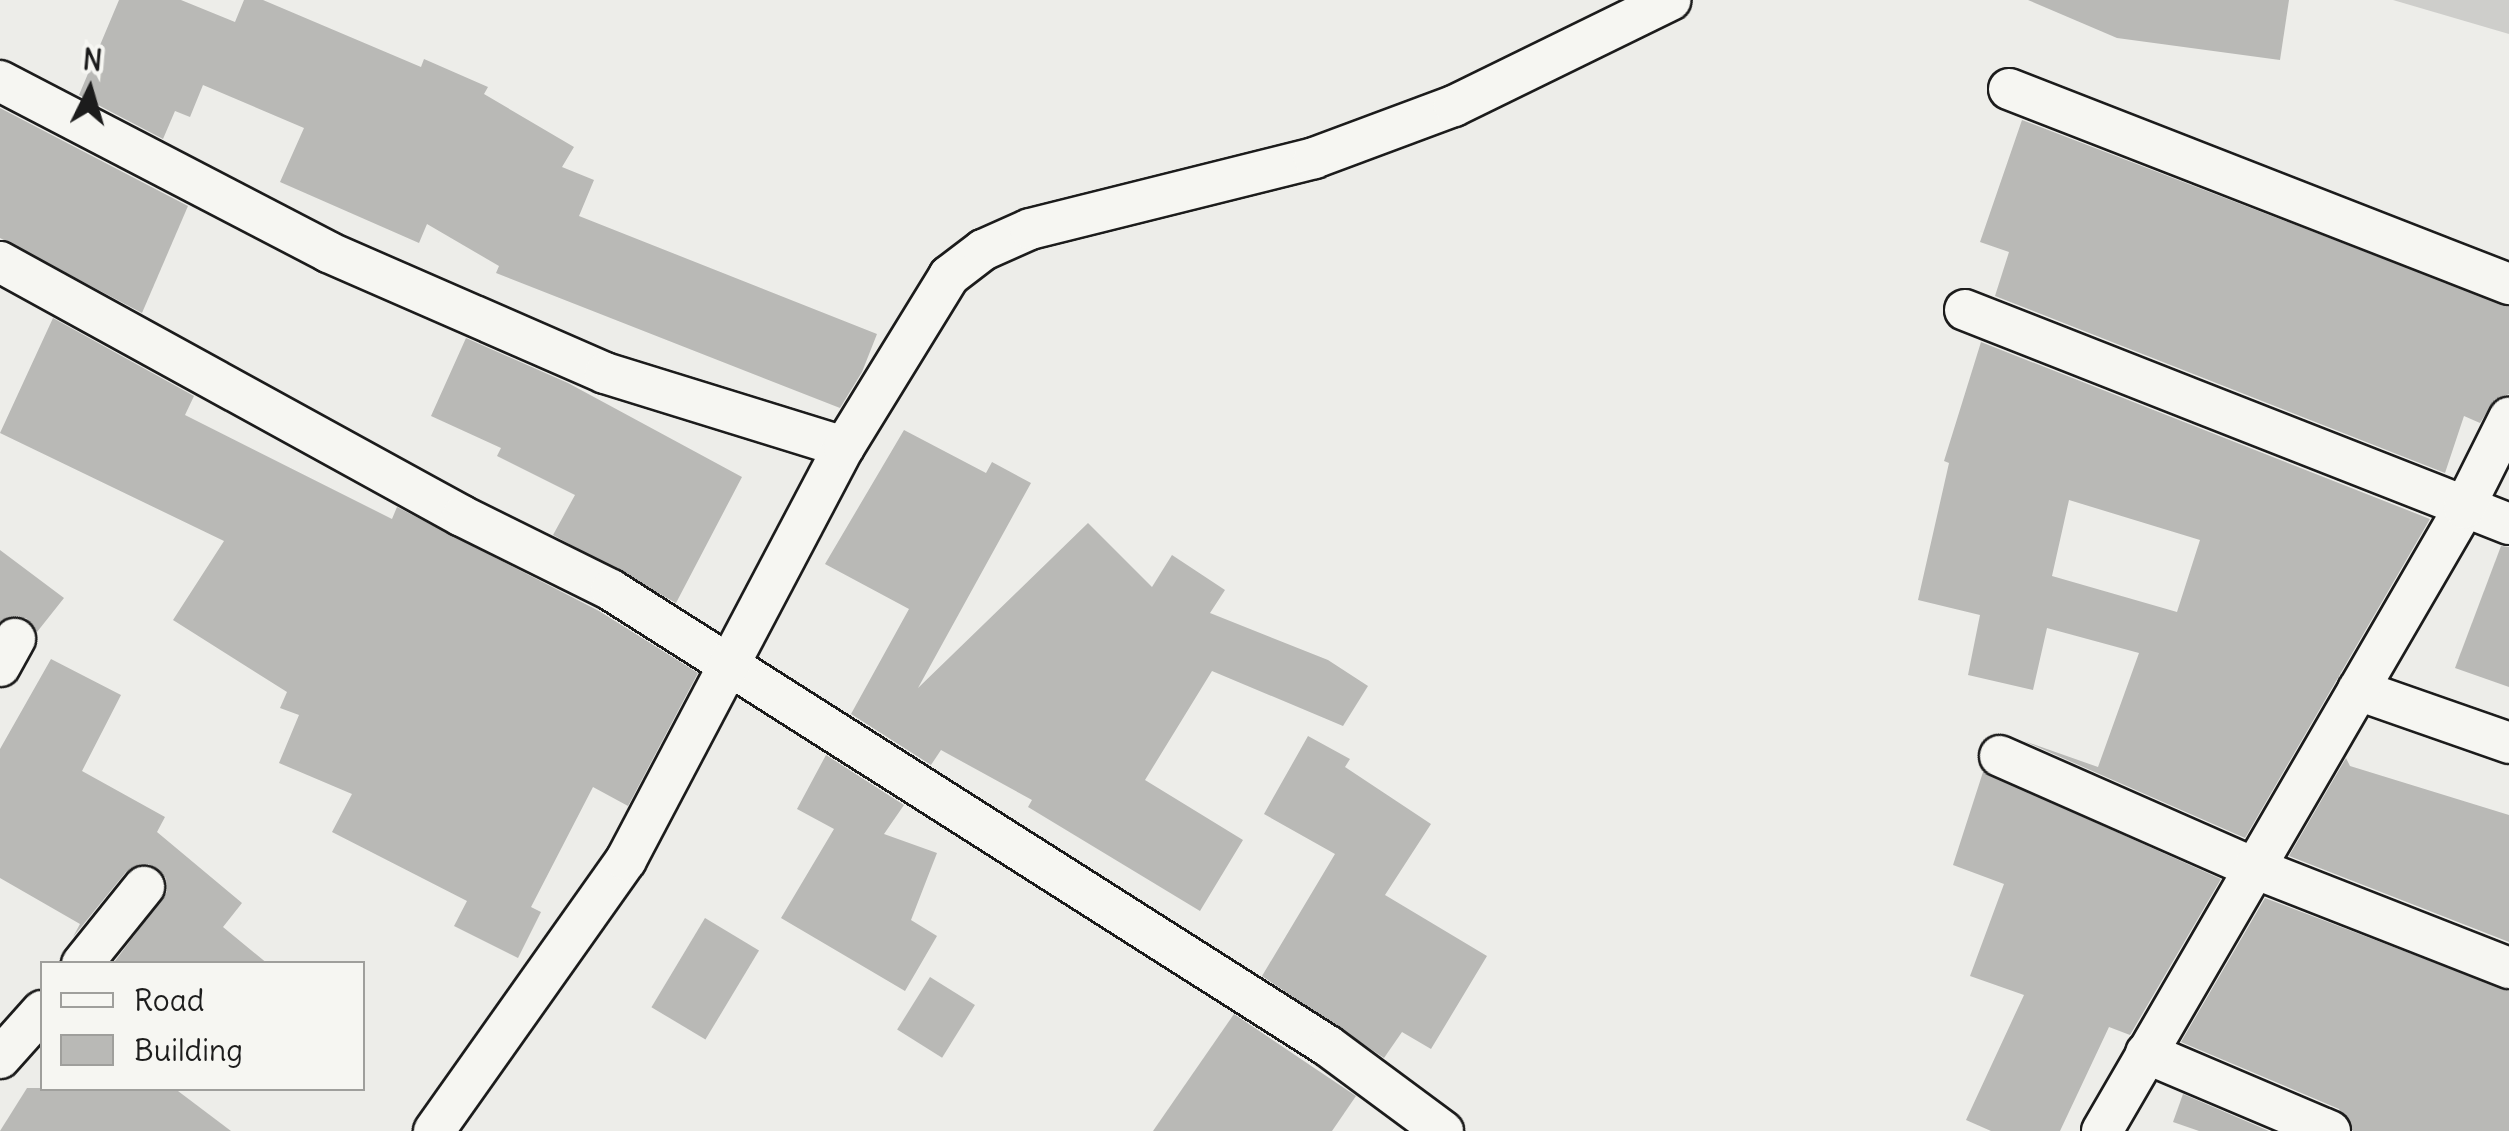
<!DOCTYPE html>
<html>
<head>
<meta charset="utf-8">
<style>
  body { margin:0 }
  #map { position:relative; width:2509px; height:1131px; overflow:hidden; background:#edede9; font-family:Delius,sans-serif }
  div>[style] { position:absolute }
  .green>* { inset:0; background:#cececb }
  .building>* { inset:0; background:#b9b9b6; transform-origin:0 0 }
  .roads { filter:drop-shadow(2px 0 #1c1c1c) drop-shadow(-2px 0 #1c1c1c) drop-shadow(0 2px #1c1c1c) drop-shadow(0 -2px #1c1c1c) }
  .street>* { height:40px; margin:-20px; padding:0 20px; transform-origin:20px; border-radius:20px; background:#f6f6f2 }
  span { translate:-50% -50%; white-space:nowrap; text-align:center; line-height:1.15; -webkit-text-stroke:8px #f6f6f2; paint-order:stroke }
  .legend { position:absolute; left:40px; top:961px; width:325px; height:130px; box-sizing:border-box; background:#f6f6f2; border:2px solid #9f9f9c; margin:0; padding:12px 18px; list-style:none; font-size:30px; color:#1c1c1c }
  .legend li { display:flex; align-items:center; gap:20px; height:50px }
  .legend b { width:50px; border:2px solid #9f9f9c }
  .north { position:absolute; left:40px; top:40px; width:100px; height:100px; -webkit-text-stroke:8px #f6f6f2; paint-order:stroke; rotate:5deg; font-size:28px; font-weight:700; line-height:40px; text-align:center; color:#1c1c1c }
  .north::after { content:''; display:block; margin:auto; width:35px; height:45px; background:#1c1c1c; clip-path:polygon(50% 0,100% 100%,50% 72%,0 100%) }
</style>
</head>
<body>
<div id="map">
  <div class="green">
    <div style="clip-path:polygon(2393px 0,2509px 0,2509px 34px)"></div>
  </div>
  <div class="building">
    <div style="clip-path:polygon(119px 0,181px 0,235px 22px,244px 0,263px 0,421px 67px,424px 59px,488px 87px,484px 94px,574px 147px,562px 167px,594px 180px,579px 216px,877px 334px,862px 372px,840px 408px,496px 273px,499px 266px,427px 224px,419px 243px,280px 182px,304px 128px,203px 85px,190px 117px,175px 111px,163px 139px,79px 95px)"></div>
    <div style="clip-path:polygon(2028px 0,2289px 0,2280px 60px,2117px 38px)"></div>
    <div style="clip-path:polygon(0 108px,188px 206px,142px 313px,0 238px)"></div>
    <div style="clip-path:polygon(2022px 120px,2509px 307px,2509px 394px,2495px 399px,2480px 423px,2464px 416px,2445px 473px,1995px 296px,2009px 252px,1980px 242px)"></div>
    <div style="clip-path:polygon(53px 318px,194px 396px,185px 415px,392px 519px,397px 507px,599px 611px,698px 673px,628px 806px,593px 787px,531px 907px,541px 912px,518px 958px,454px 926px,467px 901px,332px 832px,352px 794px,279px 763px,299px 715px,280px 708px,287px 692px,173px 620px,224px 541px,0 433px)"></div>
    <div style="clip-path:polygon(466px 338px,568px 383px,742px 477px,676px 603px,553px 535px,575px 495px,497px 456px,501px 448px,431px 416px)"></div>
    <div style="clip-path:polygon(evenodd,1981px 342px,2430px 519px,2245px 838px,2024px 741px,2098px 767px,2139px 653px,2047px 628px,2033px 690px,1968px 675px,1980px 615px,1918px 600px,1949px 463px,1944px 461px,1981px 342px,2069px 500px,2200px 540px,2177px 612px,2052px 576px,2069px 500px)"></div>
    <div style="clip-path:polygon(904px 430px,986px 473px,992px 462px,1031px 483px,918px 688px,1088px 523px,1152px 587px,1172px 555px,1225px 590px,1210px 613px,1328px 660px,1368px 686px,1343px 726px,1212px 671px,1145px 780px,1243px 840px,1200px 911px,1028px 807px,1032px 800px,941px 750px,931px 765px,851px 714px,909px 609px,825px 564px)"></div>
    <div style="clip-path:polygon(2501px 546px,2509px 547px,2509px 687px,2455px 668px)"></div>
    <div style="clip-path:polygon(0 550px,64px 598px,37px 632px,26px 618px,0 621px)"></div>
    <div style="clip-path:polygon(51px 659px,121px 695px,82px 771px,165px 817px,157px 832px,242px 903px,223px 927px,268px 964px,115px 961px,167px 892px,166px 878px,149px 864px,126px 872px,73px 937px,80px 924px,0 878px,0 749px)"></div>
    <div style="clip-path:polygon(1308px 736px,1350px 759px,1345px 767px,1431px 824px,1385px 895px,1487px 956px,1431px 1049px,1402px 1032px,1384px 1058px,1262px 976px,1335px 854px,1264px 814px)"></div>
    <div style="clip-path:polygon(826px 755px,904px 805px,884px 834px,937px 853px,911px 920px,937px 936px,905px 991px,781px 918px,834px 829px,797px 809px)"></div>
    <div style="clip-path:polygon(2346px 758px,2350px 766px,2509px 815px,2509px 942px,2289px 856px)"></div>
    <div style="clip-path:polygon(1983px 772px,2221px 879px,2130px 1035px,2109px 1027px,2060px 1131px,1991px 1131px,1966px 1120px,2024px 995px,1970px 976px,2004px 884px,1953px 865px)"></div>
    <div style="clip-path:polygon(2265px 898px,2509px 991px,2509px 1131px,2353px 1131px,2339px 1109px,2181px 1042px)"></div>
    <div style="left:705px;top:918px;width:63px;height:104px;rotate:31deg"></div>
    <div style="left:930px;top:977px;width:53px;height:62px;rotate:32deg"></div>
    <div style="clip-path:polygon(1234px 1014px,1356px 1096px,1332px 1131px,1153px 1131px)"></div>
    <div style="clip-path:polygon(27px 1088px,174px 1088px,231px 1131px,0 1131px)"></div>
    <div style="clip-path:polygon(2183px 1094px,2269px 1131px,2199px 1131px,2173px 1122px)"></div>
  </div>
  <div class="roads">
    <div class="street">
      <div style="left:0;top:81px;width:370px;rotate:27.5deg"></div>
      <div style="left:328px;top:252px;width:302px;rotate:23.6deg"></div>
      <div style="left:605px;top:373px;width:250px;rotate:17.2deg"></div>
      <div style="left:2009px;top:89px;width:537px;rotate:21.31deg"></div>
      <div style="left:0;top:262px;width:527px;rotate:28.8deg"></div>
      <div style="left:462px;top:516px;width:166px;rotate:26.4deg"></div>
      <div style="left:611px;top:590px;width:850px;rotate:32.46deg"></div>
      <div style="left:1328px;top:1046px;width:143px;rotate:36.5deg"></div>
      <div style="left:1965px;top:310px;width:585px;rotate:21.47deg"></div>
      <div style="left:0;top:666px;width:31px;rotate:-61deg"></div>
      <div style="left:2358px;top:690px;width:160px;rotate:19.3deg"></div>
      <div style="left:2000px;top:756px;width:278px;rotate:23.8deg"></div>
      <div style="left:2254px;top:868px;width:274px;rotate:21.4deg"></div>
      <div style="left:82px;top:964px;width:99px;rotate:-51.2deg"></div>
      <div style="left:2146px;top:1053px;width:200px;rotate:23deg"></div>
      <div style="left:0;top:1058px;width:63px;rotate:-48.2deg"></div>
      <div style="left:434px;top:1131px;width:332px;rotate:-54.7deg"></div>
      <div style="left:626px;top:860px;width:467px;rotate:-62.2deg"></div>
      <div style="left:844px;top:447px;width:201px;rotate:-58.4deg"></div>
      <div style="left:949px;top:276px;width:43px;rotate:-37.4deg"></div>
      <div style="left:983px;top:250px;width:51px;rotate:-24.1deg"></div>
      <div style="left:1030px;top:229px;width:293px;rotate:-14deg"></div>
      <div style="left:1314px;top:158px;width:149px;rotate:-20.4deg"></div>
      <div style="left:1454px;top:106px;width:241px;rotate:-26.1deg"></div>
      <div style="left:2102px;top:1131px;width:721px;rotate:-59.84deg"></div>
      <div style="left:2464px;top:508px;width:101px;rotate:-63.4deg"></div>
    </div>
  </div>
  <ul class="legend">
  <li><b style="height:12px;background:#f6f6f2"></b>Road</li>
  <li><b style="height:28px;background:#b9b9b6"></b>Building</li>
  </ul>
  <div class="north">N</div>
</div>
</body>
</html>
